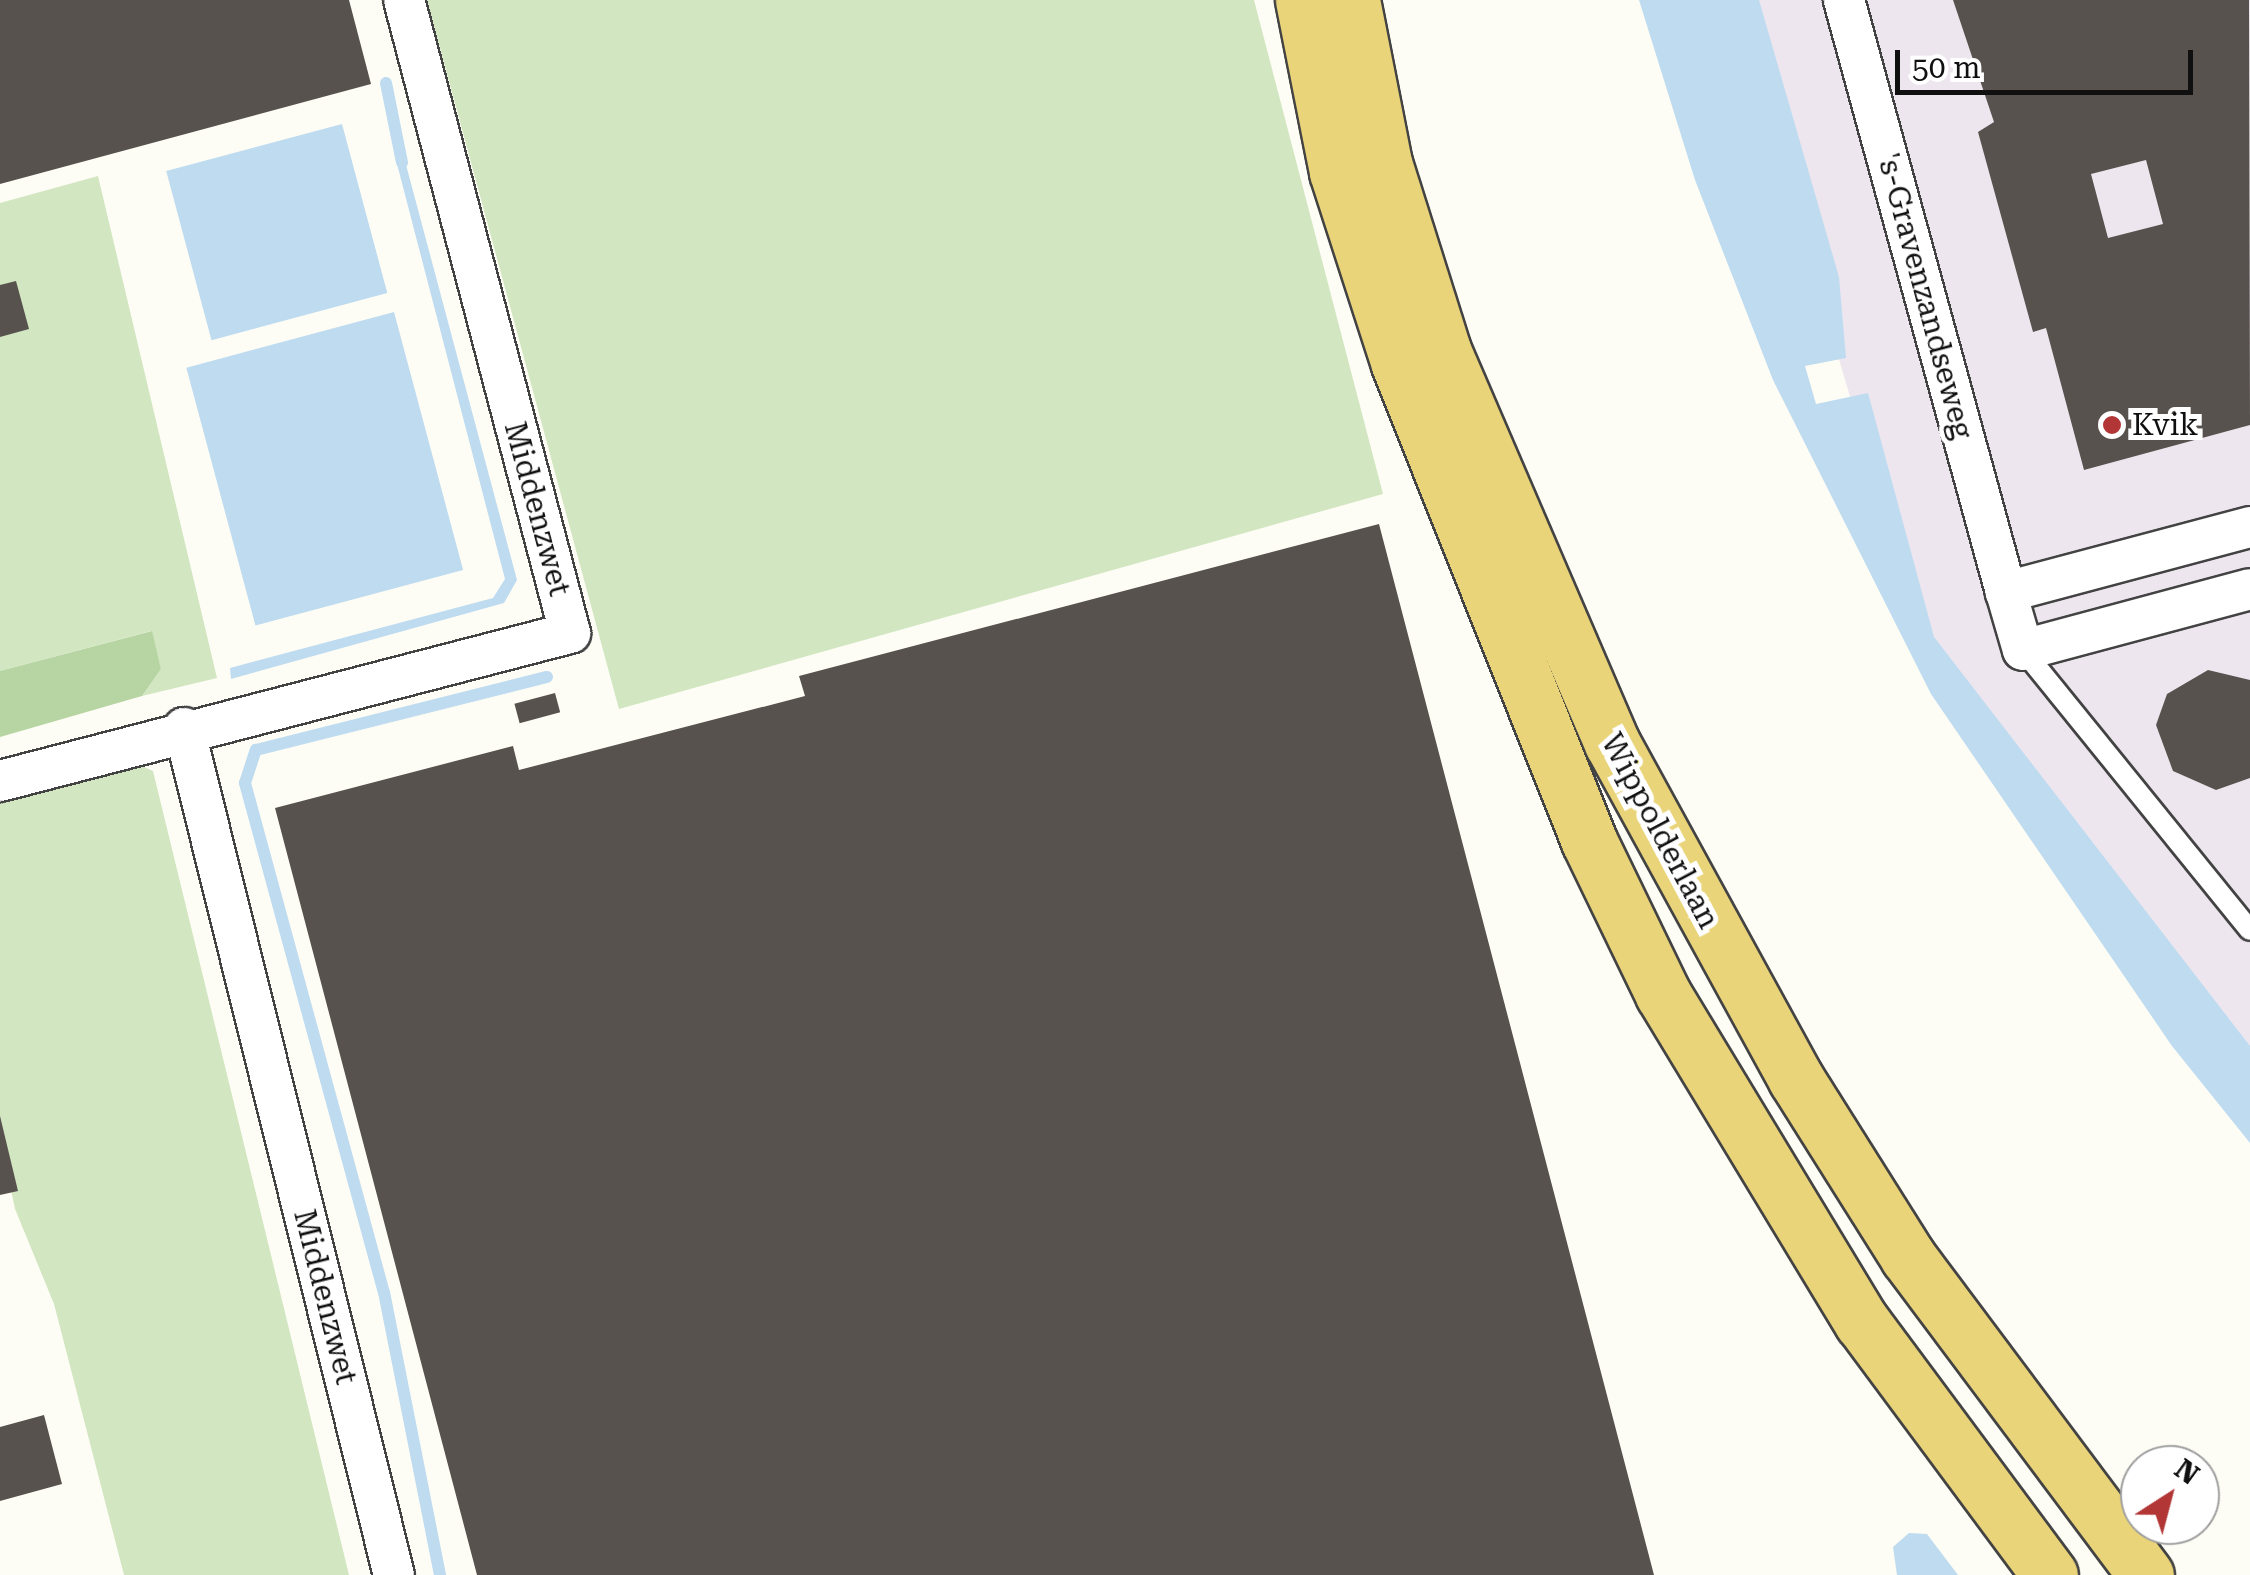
<!DOCTYPE html>
<html>
<head>
<meta charset="utf-8">
<style>
  body { margin:0 }
  #map { position:relative; width:2250px; height:1575px; overflow:hidden; background:#fefdf5; font-family:"Roboto Serif",serif }
  div>[style] { position:absolute }
  .industrial>* { inset:0; background:#ede6ee }
  .green>* { inset:0; background:#d2e6c1 }
  .forest>* { inset:0; background:#b6d5a2 }
  .water>* { inset:0; background:#bedbf0; transform-origin:0 0 }
  .stream>* { height:12px; margin:-6px; padding:0 6px; transform-origin:6px; border-radius:6px; background:#bedbf0 }
  .building>* { inset:0; background:#58524e; transform-origin:0 0 }
  .roads { filter:drop-shadow(2px 0 #434343) drop-shadow(-2px 0 #434343) drop-shadow(0 2px #434343) drop-shadow(0 -2px #434343) }
  .lane>* { height:20px; margin:-10px; padding:0 10px; transform-origin:10px; border-radius:10px; background:#fff }
  .street>* { height:40px; margin:-20px; padding:0 20px; transform-origin:20px; border-radius:20px; background:#fff }
  .primary>* { height:55px; margin:-27.5px; padding:0 27.5px; transform-origin:27.5px; border-radius:27.5px; background:#ead479 }
  .dots>* { width:28px; height:28px; translate:-50% -50%; box-sizing:border-box; border:5px solid #fff; border-radius:50% }
  span { translate:-50% -50%; white-space:nowrap; text-align:center; line-height:1.15; -webkit-text-stroke:10px #fff; paint-order:stroke }
  .street-label { font-size:30px; color:#101010 }
  .poi-label { font-size:30px; color:#101010 }
  .left { translate:0 -50%; text-align:left }
  .north { position:absolute; left:2120px; top:1445px; width:100px; height:100px; box-sizing:border-box; background:#fff; border:2px solid #9f9f9f; border-radius:50%; rotate:36deg; font-size:28px; font-weight:700; line-height:40px; text-align:center; color:#101010 }
  .north::after { content:''; display:block; margin:auto; width:35px; height:45px; background:#b33636; clip-path:polygon(50% 0,100% 100%,50% 72%,0 100%) }
  .scale { position:absolute; left:1895px; top:50px; width:298px; height:45px; box-sizing:border-box; border:5px solid #101010; border-top:0; padding-left:12px; font-size:30px; line-height:35px; white-space:nowrap; color:#101010; -webkit-text-stroke:8px #fff; paint-order:stroke }
</style>
</head>
<body>
<div id="map">
  <div class="industrial">
    <div style="clip-path:polygon(1732px 0,2250px 0,2250px 1064px,1924px 645px)"></div>
  </div>
  <div class="green">
    <div style="clip-path:polygon(427px 0,1254px 0,1383px 494px,619px 709px)"></div>
    <div style="clip-path:polygon(98px 176px,217px 678px,142px 696px,161px 669px,151px 631px,0 671px,0 203px)"></div>
    <div style="clip-path:polygon(126px 759px,153px 771px,349px 1575px,124px 1575px,54px 1304px,15px 1209px,0 1138px,0 792px)"></div>
  </div>
  <div class="forest">
    <div style="clip-path:polygon(152px 631px,161px 669px,142px 696px,0 737px,0 671px)"></div>
  </div>
  <div class="water">
    <div style="clip-path:polygon(1639px 0,1759px 0,1839px 277px,1846px 358px,1805px 366px,1816px 404px,1868px 393px,1934px 637px,2250px 1046px,2250px 1143px,2172px 1046px,1931px 694px,1773px 380px,1695px 180px)"></div>
    <div style="left:342px;top:124px;width:175px;height:182px;rotate:75deg"></div>
    <div style="clip-path:polygon(405px 161px,517px 580px,504px 603px,231px 679px,230px 668px,493px 598px,505px 579px,397px 164px)"></div>
    <div style="left:394px;top:312px;width:267px;height:215px;rotate:75deg"></div>
    <div style="clip-path:polygon(1909px 1533px,1927px 1534px,1958px 1575px,1897px 1575px,1893px 1547px)"></div>
  </div>
  <div class="stream">
    <div style="left:386px;top:83px;width:81px;rotate:78.6deg"></div>
    <div style="left:440px;top:1575px;width:288px;rotate:-101.2deg"></div>
    <div style="left:384px;top:1293px;width:529px;rotate:-105.25deg"></div>
    <div style="left:245px;top:783px;width:35px;rotate:-72deg"></div>
    <div style="left:256px;top:750px;width:300px;rotate:-14.1deg"></div>
  </div>
  <div class="building">
    <div style="clip-path:polygon(0 0,349px 0,371px 84px,0 184px)"></div>
    <div style="clip-path:polygon(evenodd,1953px 0,2249px 0,2250px 425px,2084px 470px,2046px 328px,2033px 332px,1978px 132px,1994px 122px,1953px 0,2146px 160px,2163px 224px,2108px 238px,2091px 174px,2146px 160px)"></div>
    <div style="clip-path:polygon(16px 281px,29px 329px,0 337px,0 285px)"></div>
    <div style="clip-path:polygon(1379px 524px,1654px 1575px,477px 1575px,275px 808px,513px 746px,519px 770px,805px 696px,799px 676px)"></div>
    <div style="clip-path:polygon(2208px 670px,2250px 680px,2250px 778px,2216px 790px,2173px 771px,2156px 725px,2167px 694px)"></div>
    <div style="left:555px;top:693px;width:20px;height:42px;rotate:75deg"></div>
    <div style="clip-path:polygon(0 1116px,18px 1191px,0 1195px)"></div>
    <div style="clip-path:polygon(44px 1415px,62px 1484px,0 1501px,0 1427px)"></div>
  </div>
  <div class="roads">
    <div class="lane">
      <div style="left:2023px;top:650px;width:360px;rotate:51deg"></div>
    </div>
    <div class="street">
      <div style="left:1844px;top:0;width:614px;rotate:74.7deg"></div>
      <div style="left:2250px;top:527px;width:253px;rotate:165.1deg"></div>
      <div style="left:2006px;top:592px;width:60px;rotate:73.7deg"></div>
      <div style="left:2023px;top:650px;width:235px;rotate:-15deg"></div>
      <div style="left:184px;top:728px;width:873px;rotate:76.08deg"></div>
      <div style="left:0;top:781px;width:589px;rotate:-14.56deg"></div>
      <div style="left:570px;top:633px;width:654px;rotate:-104.69deg"></div>
    </div>
    <div class="primary">
      <div style="left:1303px;top:0;width:175px;rotate:78.8deg"></div>
      <div style="left:1337px;top:172px;width:202px;rotate:72.1deg"></div>
      <div style="left:1399px;top:364px;width:513px;rotate:68.28deg"></div>
      <div style="left:1589px;top:841px;width:170px;rotate:64.2deg"></div>
      <div style="left:1663px;top:994px;width:384px;rotate:58.8deg"></div>
      <div style="left:1862px;top:1322px;width:315px;rotate:53.4deg"></div>
      <div style="left:1352px;top:0;width:166px;rotate:78.9deg"></div>
      <div style="left:1384px;top:163px;width:199px;rotate:72.5deg"></div>
      <div style="left:1444px;top:353px;width:425px;rotate:66.7deg"></div>
      <div style="left:1612px;top:743px;width:383px;rotate:61.3deg"></div>
      <div style="left:1796px;top:1079px;width:210px;rotate:57.8deg"></div>
      <div style="left:1908px;top:1257px;width:397px;rotate:53.2deg"></div>
    </div>
  </div>
  <div class="dots">
    <div style="left:2112px;top:425px;background:#b33636"></div>
  </div>
  <div class="street-label">
    <span style="left:1925px;top:296px;rotate:75deg">'s-Gravenzandseweg</span>
    <span style="left:537px;top:509px;rotate:75deg">Middenzwet</span>
    <span style="left:1660px;top:831px;rotate:62deg">Wippolderlaan</span>
    <span style="left:325px;top:1297px;rotate:76deg">Middenzwet</span>
  </div>
  <div class="poi-label">
    <span class="left" style="left:2132px;top:425px">Kvik</span>
  </div>
  <div class="north">N</div>
  <div class="scale">50 m</div>
</div>
</body>
</html>
